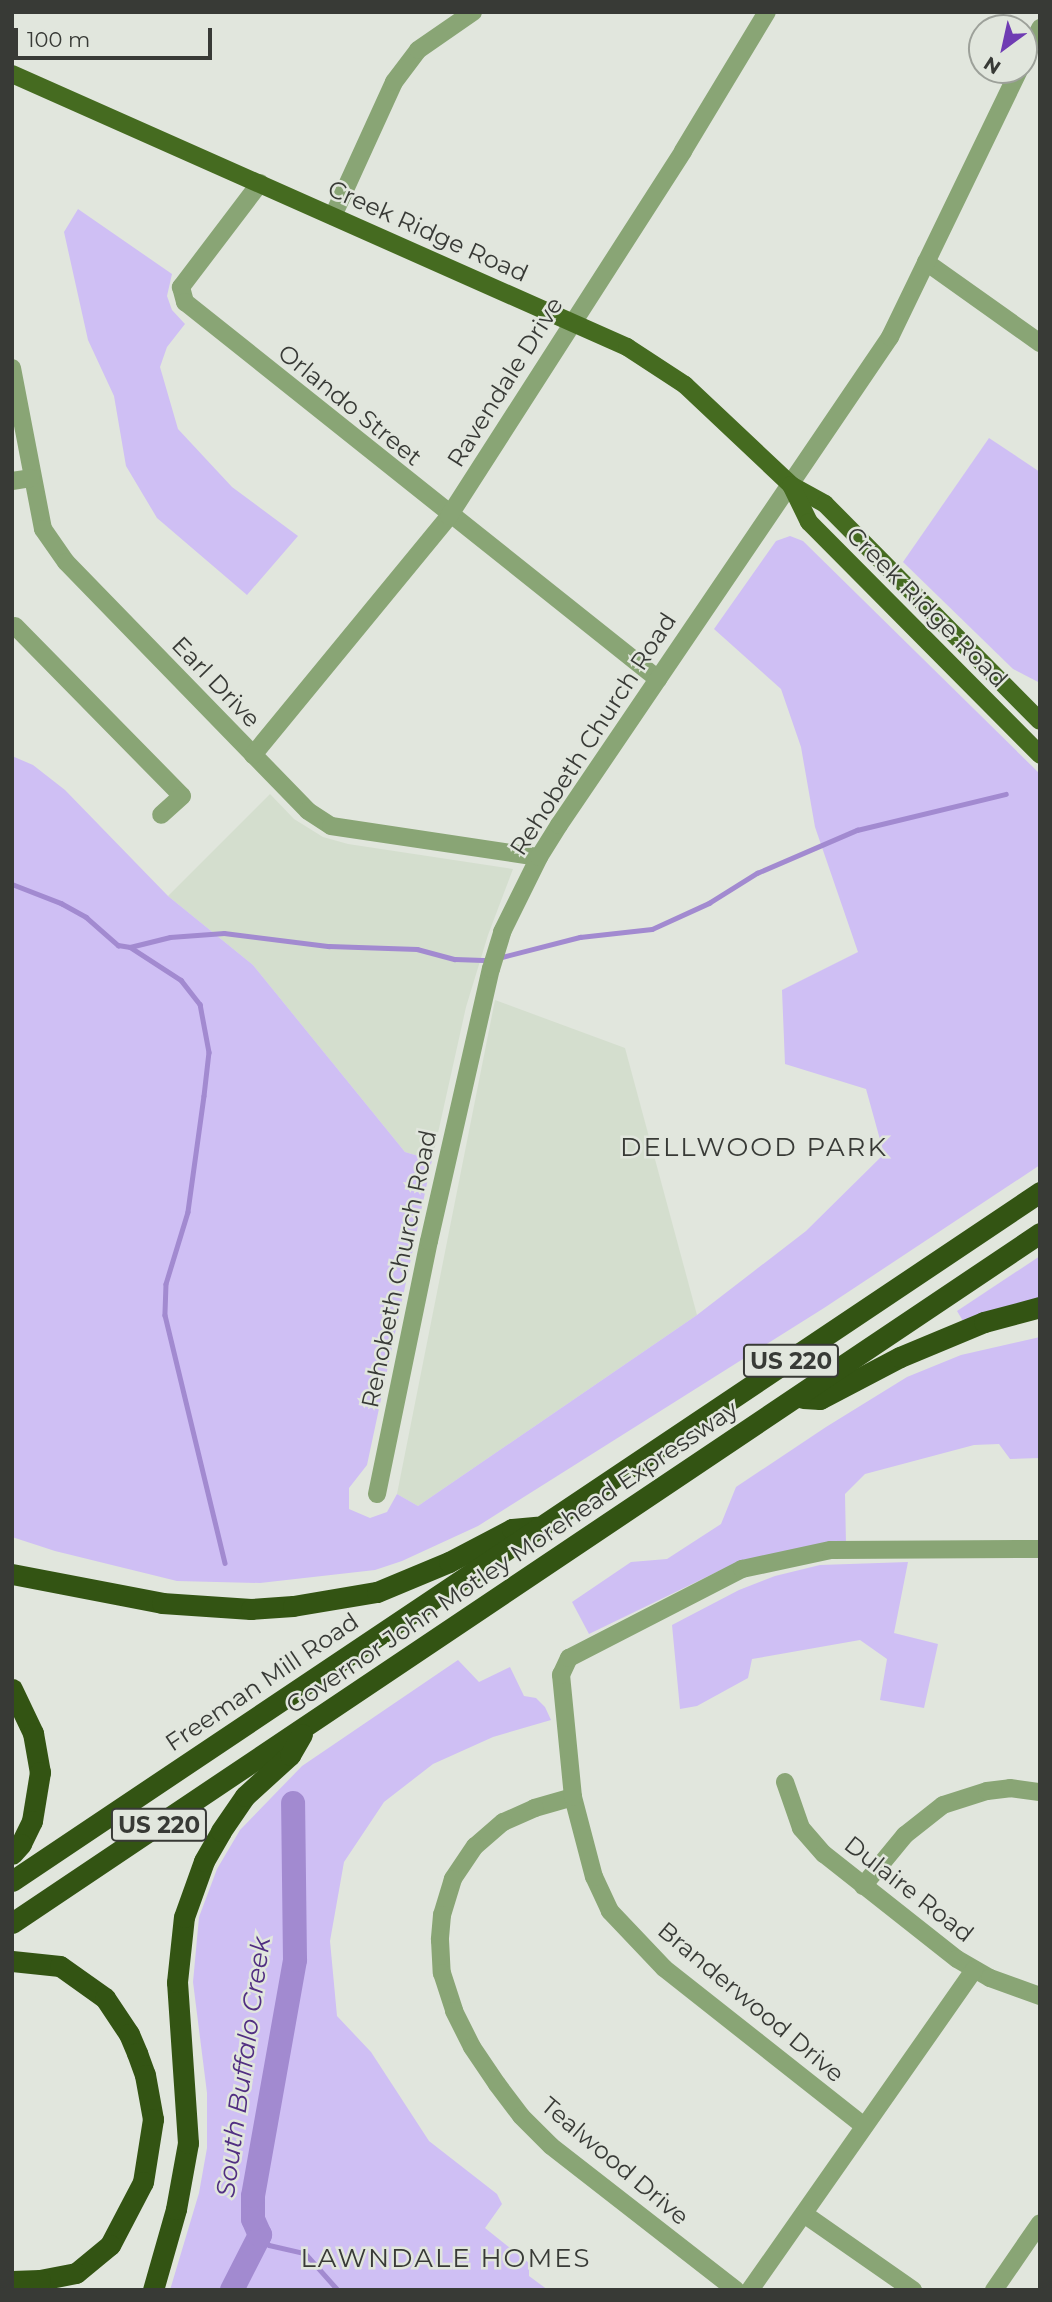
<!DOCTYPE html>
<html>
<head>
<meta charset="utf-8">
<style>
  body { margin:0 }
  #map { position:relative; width:1052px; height:2302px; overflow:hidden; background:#e1e6dd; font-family:Montserrat,sans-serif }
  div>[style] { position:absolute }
  .built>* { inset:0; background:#d4dece }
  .green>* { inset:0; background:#cfbff4 }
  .stream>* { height:4.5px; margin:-2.25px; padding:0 2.25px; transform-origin:2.25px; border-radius:2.25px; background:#a28ad0 }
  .river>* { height:24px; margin:-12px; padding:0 12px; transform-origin:12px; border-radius:12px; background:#a28ad0 }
  .minor>* { height:18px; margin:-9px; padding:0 9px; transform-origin:9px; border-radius:9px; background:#89a575 }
  .major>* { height:18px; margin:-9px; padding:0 9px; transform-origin:9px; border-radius:9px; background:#456b20 }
  .highway>* { height:21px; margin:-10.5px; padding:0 10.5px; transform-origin:10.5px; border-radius:10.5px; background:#335413 }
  span { translate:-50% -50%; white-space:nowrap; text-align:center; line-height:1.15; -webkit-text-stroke:5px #e1e6dd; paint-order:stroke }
  .shield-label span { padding:2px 5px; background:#e1e6dd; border:2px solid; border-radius:5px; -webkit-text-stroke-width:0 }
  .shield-label { font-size:23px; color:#383a36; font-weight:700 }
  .street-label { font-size:24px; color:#383a36 }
  .neighbourhood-label { font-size:26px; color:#383a36; letter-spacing:2px }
  .water-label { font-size:26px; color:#512e82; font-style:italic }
  .frame { position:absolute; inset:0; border:14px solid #383a36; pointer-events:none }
  .north { position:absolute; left:968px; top:14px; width:70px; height:70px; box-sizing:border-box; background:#e1e6dd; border:2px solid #9da19a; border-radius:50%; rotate:213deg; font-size:19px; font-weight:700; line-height:28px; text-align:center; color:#383a36 }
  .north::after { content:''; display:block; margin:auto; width:24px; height:32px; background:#6f3cb3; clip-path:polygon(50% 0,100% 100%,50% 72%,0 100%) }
  .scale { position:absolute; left:14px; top:28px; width:198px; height:32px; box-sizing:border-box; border:4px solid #383a36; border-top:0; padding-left:9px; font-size:21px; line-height:24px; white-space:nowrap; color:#383a36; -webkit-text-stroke:5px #e1e6dd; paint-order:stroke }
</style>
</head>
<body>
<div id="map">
  <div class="built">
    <div style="clip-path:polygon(270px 794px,294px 819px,323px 837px,348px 844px,513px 869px,488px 935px,466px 1007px,432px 1160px,405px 1152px,253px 965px,168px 896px)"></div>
    <div style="clip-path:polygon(495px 1000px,625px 1048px,697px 1315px,418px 1506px,397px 1494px)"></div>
  </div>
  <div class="green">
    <div style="clip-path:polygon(78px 209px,172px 274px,167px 296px,172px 310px,185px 324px,167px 347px,160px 367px,178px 429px,232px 487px,298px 536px,247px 595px,157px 518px,126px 466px,114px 396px,88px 340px,64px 232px)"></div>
    <div style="clip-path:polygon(989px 438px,1040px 472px,1040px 683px,1013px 669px,903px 562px)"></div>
    <div style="clip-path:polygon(790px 536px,803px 541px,1040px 774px,1040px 1165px,824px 1308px,478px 1526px,402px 1561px,375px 1570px,260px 1583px,177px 1581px,55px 1551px,12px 1537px,12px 756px,33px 765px,65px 790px,168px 896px,253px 965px,405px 1152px,432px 1160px,367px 1465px,349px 1488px,349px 1509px,370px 1518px,387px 1512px,397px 1494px,418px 1506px,697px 1315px,806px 1231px,884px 1154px,866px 1089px,785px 1064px,782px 990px,858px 952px,815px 827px,801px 747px,781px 689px,714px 629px,776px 541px)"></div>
    <div style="clip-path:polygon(1040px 1256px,1040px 1298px,963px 1321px,957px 1311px)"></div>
    <div style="clip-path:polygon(1040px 1337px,1040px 1458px,1010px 1459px,999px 1444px,974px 1445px,865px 1474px,845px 1494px,846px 1544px,723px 1569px,589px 1634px,572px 1602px,631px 1562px,667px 1559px,721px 1524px,736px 1487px,826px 1427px,907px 1377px,961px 1355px)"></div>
    <div style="clip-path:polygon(908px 1562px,894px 1633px,938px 1644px,924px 1708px,880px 1700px,887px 1659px,860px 1640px,752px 1659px,748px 1678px,697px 1706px,680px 1709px,672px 1625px,739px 1590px,775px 1576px,820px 1565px)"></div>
    <div style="clip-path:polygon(458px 1660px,479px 1682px,510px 1667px,524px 1696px,536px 1698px,545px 1707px,551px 1720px,493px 1737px,433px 1764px,384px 1802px,344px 1862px,330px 1941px,337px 2016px,371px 2052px,429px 2141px,497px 2194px,502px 2204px,485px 2228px,529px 2263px,529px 2276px,548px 2290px,170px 2290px,199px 2193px,207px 2148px,207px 2093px,193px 1982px,199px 1917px,217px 1869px,240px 1830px,302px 1766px)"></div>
  </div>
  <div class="stream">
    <div style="left:12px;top:884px;width:53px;rotate:21.2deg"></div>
    <div style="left:61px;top:903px;width:29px;rotate:29deg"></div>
    <div style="left:86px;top:917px;width:43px;rotate:41.2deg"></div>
    <div style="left:118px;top:945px;width:12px;rotate:9deg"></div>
    <div style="left:130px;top:947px;width:61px;rotate:32.9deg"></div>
    <div style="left:181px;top:980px;width:31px;rotate:52deg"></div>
    <div style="left:200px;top:1004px;width:49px;rotate:79.4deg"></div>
    <div style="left:209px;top:1052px;width:44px;rotate:96.5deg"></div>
    <div style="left:204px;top:1096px;width:117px;rotate:97.9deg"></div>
    <div style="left:188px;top:1212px;width:75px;rotate:107deg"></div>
    <div style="left:166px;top:1284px;width:31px;rotate:92deg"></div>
    <div style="left:165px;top:1315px;width:255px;rotate:76.4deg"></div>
    <div style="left:130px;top:947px;width:41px;rotate:-14deg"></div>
    <div style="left:170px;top:937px;width:54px;rotate:-4.2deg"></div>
    <div style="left:224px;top:933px;width:106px;rotate:7.1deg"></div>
    <div style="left:329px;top:946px;width:88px;rotate:2deg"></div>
    <div style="left:417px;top:949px;width:39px;rotate:15deg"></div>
    <div style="left:455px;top:959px;width:35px;rotate:2deg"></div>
    <div style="left:498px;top:958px;width:85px;rotate:-14.4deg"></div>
    <div style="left:580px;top:937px;width:72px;rotate:-6.3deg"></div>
    <div style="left:652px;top:929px;width:63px;rotate:-24.5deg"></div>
    <div style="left:709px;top:903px;width:57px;rotate:-32deg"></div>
    <div style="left:757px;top:873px;width:109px;rotate:-23.3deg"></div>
    <div style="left:857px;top:830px;width:153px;rotate:-13.6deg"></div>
    <div style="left:260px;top:2235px;width:13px;rotate:48deg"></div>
    <div style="left:269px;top:2245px;width:37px;rotate:13deg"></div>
    <div style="left:305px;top:2253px;width:50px;rotate:48.3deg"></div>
  </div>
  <div class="river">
    <div style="left:232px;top:2290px;width:62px;rotate:-63deg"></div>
    <div style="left:260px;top:2235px;width:17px;rotate:-114deg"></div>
    <div style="left:253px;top:2219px;width:23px;rotate:-90deg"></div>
    <div style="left:253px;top:2196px;width:240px;rotate:-79.9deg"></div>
    <div style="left:295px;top:1960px;width:157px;rotate:-90.7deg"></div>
  </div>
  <div class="minor">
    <div style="left:1024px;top:60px;width:36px;rotate:-63deg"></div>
    <div style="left:260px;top:183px;width:131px;rotate:127.2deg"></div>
    <div style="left:181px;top:287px;width:16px;rotate:75deg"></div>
    <div style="left:185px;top:302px;width:605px;rotate:38.56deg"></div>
    <div style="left:333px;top:216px;width:147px;rotate:-65.5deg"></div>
    <div style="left:394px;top:82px;width:40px;rotate:-53deg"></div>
    <div style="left:418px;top:50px;width:67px;rotate:-34.6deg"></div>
    <div style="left:926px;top:262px;width:140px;rotate:35.4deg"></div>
    <div style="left:12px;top:368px;width:164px;rotate:79.1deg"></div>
    <div style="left:43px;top:529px;width:40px;rotate:55.1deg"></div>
    <div style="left:66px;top:562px;width:347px;rotate:45.8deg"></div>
    <div style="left:308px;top:811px;width:27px;rotate:33deg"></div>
    <div style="left:331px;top:826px;width:210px;rotate:8.5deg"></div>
    <div style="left:12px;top:481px;width:19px;rotate:-9deg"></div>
    <div style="left:15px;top:626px;width:238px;rotate:45.5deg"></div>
    <div style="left:182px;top:796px;width:28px;rotate:138deg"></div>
    <div style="left:253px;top:755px;width:309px;rotate:-50.6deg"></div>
    <div style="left:449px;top:516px;width:434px;rotate:-57.3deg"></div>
    <div style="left:683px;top:151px;width:162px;rotate:-58.9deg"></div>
    <div style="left:377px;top:1494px;width:258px;rotate:-78.4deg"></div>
    <div style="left:429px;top:1241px;width:279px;rotate:-77.2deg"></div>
    <div style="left:491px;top:969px;width:39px;rotate:-73deg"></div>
    <div style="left:502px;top:932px;width:84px;rotate:-63.7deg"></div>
    <div style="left:539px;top:857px;width:38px;rotate:-58deg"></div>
    <div style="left:559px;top:825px;width:590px;rotate:-55.85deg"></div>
    <div style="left:890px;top:337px;width:297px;rotate:-64.2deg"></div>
    <div style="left:785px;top:1782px;width:49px;rotate:70.8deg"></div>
    <div style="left:801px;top:1828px;width:35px;rotate:49deg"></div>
    <div style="left:824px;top:1854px;width:169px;rotate:38.3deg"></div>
    <div style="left:957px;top:1959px;width:38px;rotate:30deg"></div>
    <div style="left:990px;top:1978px;width:53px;rotate:19.8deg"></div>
    <div style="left:573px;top:1797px;width:40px;rotate:164deg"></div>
    <div style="left:535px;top:1808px;width:35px;rotate:156deg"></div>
    <div style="left:503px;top:1822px;width:37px;rotate:139deg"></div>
    <div style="left:475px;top:1846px;width:40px;rotate:124deg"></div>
    <div style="left:453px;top:1879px;width:38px;rotate:107deg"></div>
    <div style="left:442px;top:1915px;width:25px;rotate:95deg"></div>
    <div style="left:440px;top:1940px;width:33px;rotate:87deg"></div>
    <div style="left:442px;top:1973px;width:40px;rotate:72deg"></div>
    <div style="left:454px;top:2011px;width:40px;rotate:63.4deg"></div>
    <div style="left:472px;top:2047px;width:45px;rotate:56deg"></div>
    <div style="left:497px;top:2084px;width:40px;rotate:53deg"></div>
    <div style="left:521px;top:2116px;width:42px;rotate:45deg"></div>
    <div style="left:551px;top:2146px;width:234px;rotate:37.9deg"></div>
    <div style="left:863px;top:1886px;width:66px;rotate:-50.5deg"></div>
    <div style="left:905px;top:1835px;width:48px;rotate:-38.3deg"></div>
    <div style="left:943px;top:1805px;width:46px;rotate:-17.7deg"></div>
    <div style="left:987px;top:1791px;width:23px;rotate:-7deg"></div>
    <div style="left:1010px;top:1788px;width:30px;rotate:8deg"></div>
    <div style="left:864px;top:2126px;width:255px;rotate:-141.7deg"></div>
    <div style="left:664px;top:1968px;width:79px;rotate:-133.5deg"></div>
    <div style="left:610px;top:1911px;width:38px;rotate:-115deg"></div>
    <div style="left:594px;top:1877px;width:83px;rotate:-104.7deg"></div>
    <div style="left:573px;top:1797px;width:123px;rotate:-95.6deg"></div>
    <div style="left:561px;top:1675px;width:19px;rotate:-65deg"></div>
    <div style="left:569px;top:1658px;width:195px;rotate:-27.2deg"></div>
    <div style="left:742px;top:1569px;width:91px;rotate:-12.1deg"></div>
    <div style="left:831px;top:1550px;width:209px;rotate:-0.3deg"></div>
    <div style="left:804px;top:2214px;width:133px;rotate:34.9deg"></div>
    <div style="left:750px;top:2290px;width:391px;rotate:-55deg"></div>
    <div style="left:994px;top:2290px;width:81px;rotate:-55.5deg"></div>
  </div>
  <div class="major">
    <div style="left:12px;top:74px;width:673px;rotate:23.94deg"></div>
    <div style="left:627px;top:347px;width:69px;rotate:33.2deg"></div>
    <div style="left:685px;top:385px;width:146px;rotate:43.3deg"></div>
    <div style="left:791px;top:485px;width:39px;rotate:29deg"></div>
    <div style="left:825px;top:504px;width:305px;rotate:45.3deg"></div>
    <div style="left:791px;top:485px;width:41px;rotate:64.1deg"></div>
    <div style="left:809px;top:522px;width:328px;rotate:45.2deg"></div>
  </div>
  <div class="highway">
    <div style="left:803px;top:1398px;width:17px;rotate:3deg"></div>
    <div style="left:820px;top:1399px;width:90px;rotate:-27.7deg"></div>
    <div style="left:900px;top:1357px;width:91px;rotate:-22.6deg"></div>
    <div style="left:984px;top:1322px;width:58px;rotate:-15deg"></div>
    <div style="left:12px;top:1574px;width:153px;rotate:10.9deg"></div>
    <div style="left:162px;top:1603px;width:89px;rotate:3.9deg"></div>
    <div style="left:251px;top:1609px;width:42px;rotate:-4.1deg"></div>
    <div style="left:293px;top:1606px;width:85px;rotate:-9.5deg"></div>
    <div style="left:377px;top:1592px;width:78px;rotate:-22.6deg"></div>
    <div style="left:449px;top:1562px;width:71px;rotate:-27.6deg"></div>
    <div style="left:512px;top:1529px;width:25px;rotate:-5deg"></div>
    <div style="left:12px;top:1689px;width:49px;rotate:64.5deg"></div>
    <div style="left:33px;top:1733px;width:40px;rotate:80deg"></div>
    <div style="left:40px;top:1772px;width:50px;rotate:99.3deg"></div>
    <div style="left:32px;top:1821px;width:25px;rotate:116deg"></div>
    <div style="left:21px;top:1844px;width:13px;rotate:132deg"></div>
    <div style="left:12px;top:1881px;width:1238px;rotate:-33.83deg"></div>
    <div style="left:12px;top:1923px;width:1238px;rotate:-33.87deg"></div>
    <div style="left:12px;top:1961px;width:48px;rotate:5.9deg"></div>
    <div style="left:60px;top:1966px;width:55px;rotate:35.4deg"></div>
    <div style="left:105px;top:1998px;width:43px;rotate:56.3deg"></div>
    <div style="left:129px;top:2034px;width:21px;rotate:67deg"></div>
    <div style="left:137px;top:2053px;width:23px;rotate:70deg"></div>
    <div style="left:145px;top:2075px;width:45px;rotate:79.7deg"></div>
    <div style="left:153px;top:2119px;width:64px;rotate:99deg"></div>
    <div style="left:143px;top:2182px;width:71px;rotate:117.6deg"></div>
    <div style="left:110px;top:2245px;width:44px;rotate:140.5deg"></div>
    <div style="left:76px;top:2273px;width:37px;rotate:169deg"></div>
    <div style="left:40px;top:2280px;width:28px;rotate:178deg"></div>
    <div style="left:153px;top:2290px;width:84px;rotate:-74.1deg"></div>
    <div style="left:176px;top:2209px;width:67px;rotate:-79.7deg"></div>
    <div style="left:188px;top:2143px;width:161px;rotate:-93.9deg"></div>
    <div style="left:177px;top:1982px;width:65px;rotate:-83.9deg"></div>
    <div style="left:184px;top:1917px;width:59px;rotate:-70.3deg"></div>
    <div style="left:204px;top:1861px;width:34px;rotate:-60deg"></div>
    <div style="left:221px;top:1831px;width:42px;rotate:-55.6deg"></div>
    <div style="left:245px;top:1796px;width:61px;rotate:-42.3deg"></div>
    <div style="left:290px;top:1755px;width:24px;rotate:-60deg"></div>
  </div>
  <div class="shield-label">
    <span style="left:791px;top:1361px">US 220</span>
    <span style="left:159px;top:1825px">US 220</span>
  </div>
  <div class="street-label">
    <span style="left:428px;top:231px;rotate:24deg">Creek Ridge Road</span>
    <span style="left:505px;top:382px;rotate:-58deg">Ravendale Drive</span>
    <span style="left:350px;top:405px;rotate:39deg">Orlando Street</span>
    <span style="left:927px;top:607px;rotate:45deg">Creek Ridge Road</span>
    <span style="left:216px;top:682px;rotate:46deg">Earl Drive</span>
    <span style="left:593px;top:734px;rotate:-57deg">Rehobeth Church Road</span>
    <span style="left:399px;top:1269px;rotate:-78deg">Rehobeth Church Road</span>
    <span style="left:512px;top:1557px;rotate:-34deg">Governor John Motley Morehead Expressway</span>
    <span style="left:262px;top:1682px;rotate:-34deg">Freeman Mill Road</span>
    <span style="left:909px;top:1889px;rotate:38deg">Dulaire Road</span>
    <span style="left:751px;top:2002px;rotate:40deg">Branderwood Drive</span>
    <span style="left:615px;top:2161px;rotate:40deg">Tealwood Drive</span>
  </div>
  <div class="neighbourhood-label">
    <span style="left:754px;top:1148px">DELLWOOD PARK</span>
    <span style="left:446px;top:2259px">LAWNDALE HOMES</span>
  </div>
  <div class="water-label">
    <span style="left:244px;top:2067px;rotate:-82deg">South Buffalo Creek</span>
  </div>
  <div class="frame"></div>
  <div class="north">N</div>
  <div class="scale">100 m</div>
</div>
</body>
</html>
